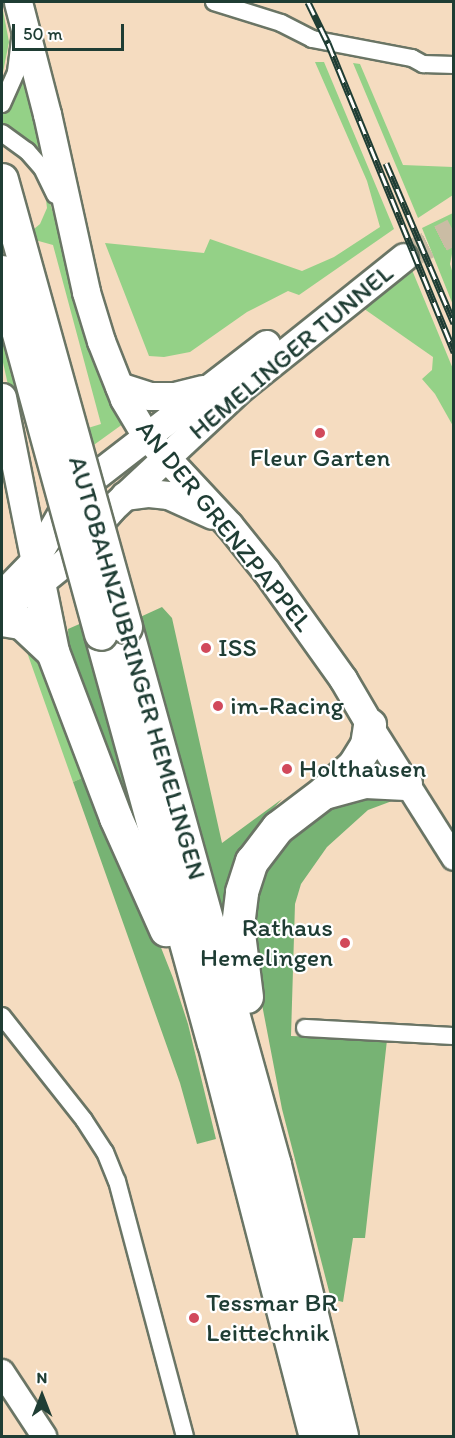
<!DOCTYPE html>
<html>
<head>
<meta charset="utf-8">
<style>
  body { margin:0 }
  #map { position:relative; width:455px; height:1438px; overflow:hidden; background:#f5dcc0; font-family:Itim,sans-serif }
  div>[style] { position:absolute }
  .green>* { inset:0; background:#94d187 }
  .forest>* { inset:0; background:#77b374 }
  .primary-tunnel>* { height:27px; margin-top:-13.5px; transform-origin:0; background:repeating-linear-gradient(90deg,#cabca4 0 27px,transparent 0 41px) }
  .roads { filter:drop-shadow(2px 0 #6a7565) drop-shadow(-2px 0 #6a7565) drop-shadow(0 2px #6a7565) drop-shadow(0 -2px #6a7565) }
  .street>* { height:16px; margin:-8px; padding:0 8px; transform-origin:8px; border-radius:8px; background:#fff }
  .secondary>* { height:24px; margin:-12px; padding:0 12px; transform-origin:12px; border-radius:12px; background:#fff }
  .primary>* { height:27px; margin:-13.5px; padding:0 13.5px; transform-origin:13.5px; border-radius:13.5px; background:#fff }
  .highway>* { height:32px; margin:-16px; padding:0 16px; transform-origin:16px; border-radius:16px; background:#fff }
  .rail>* { height:7px; margin-top:-3.5px; transform-origin:0; background:repeating-linear-gradient(90deg,#fff 0 14px,#1f3d34 0 28px); box-sizing:border-box; border-block:2px solid #1f3d34 }
  .bridges { filter:drop-shadow(2px 0 #6a7565) drop-shadow(-2px 0 #6a7565) drop-shadow(0 2px #6a7565) drop-shadow(0 -2px #6a7565) }
  .highway-bridge>* { height:32px; margin:-16px; padding:0 16px; transform-origin:16px; border-radius:16px; background:#fff }
  .dots>* { width:16px; height:16px; translate:-50% -50%; box-sizing:border-box; border:3px solid #fff; border-radius:50% }
  span { translate:-50% -50%; white-space:nowrap; text-align:center; line-height:1.15; -webkit-text-stroke:4.5px #fff; paint-order:stroke }
  .street-label { font-size:26px; color:#1f3d34 }
  .poi-label { font-size:26px; color:#1f3d34 }
  .left { translate:0 -50%; text-align:left }
  .right { translate:-100% -50%; text-align:right }
  .frame { position:absolute; inset:0; border:3px solid #1f3d34; pointer-events:none }
  .north { position:absolute; left:12px; top:1366px; width:60px; height:60px; -webkit-text-stroke:4px #fff; paint-order:stroke; rotate:0deg; font-size:16px; font-weight:700; line-height:24px; text-align:center; color:#1f3d34 }
  .north::after { content:''; display:block; margin:auto; width:21px; height:27px; background:#1f3d34; clip-path:polygon(50% 0,100% 100%,50% 72%,0 100%) }
  .scale { position:absolute; left:12px; top:24px; width:112px; height:27px; box-sizing:border-box; border:3px solid #1f3d34; border-top:0; padding-left:8px; font-size:18px; line-height:21px; white-space:nowrap; color:#1f3d34; -webkit-text-stroke:4px #fff; paint-order:stroke }
</style>
</head>
<body>
<div id="map">
  <div class="green">
    <div style="clip-path:polygon(2px 5px,9px 42px,2px 77px)"></div>
    <div style="clip-path:polygon(315px 62px,324px 62px,394px 229px,299px 295px,288px 291px,247px 312px,190px 352px,164px 357px,149px 356px,105px 243px,204px 253px,210px 239px,302px 271px,334px 257px,380px 227px,367px 181px)"></div>
    <div style="clip-path:polygon(353px 63px,360px 64px,403px 165px,453px 167px,453px 195px,418px 218px)"></div>
    <div style="clip-path:polygon(22px 70px,56px 174px,2px 126px,2px 111px)"></div>
    <div style="clip-path:polygon(44px 183px,74px 282px,127px 421px,91px 447px,88px 428px,101px 424px,53px 245px,35px 240px,34px 229px,40px 224px,47px 208px)"></div>
    <div style="clip-path:polygon(453px 213px,453px 249px,450px 264px,453px 274px,453px 305px,422px 228px)"></div>
    <div style="clip-path:polygon(412px 270px,453px 369px,453px 426px,435px 394px,422px 379px,432px 370px,433px 357px,360px 306px,388px 284px)"></div>
    <div style="clip-path:polygon(2px 323px,20px 398px,10px 394px,2px 358px)"></div>
    <div style="clip-path:polygon(19px 636px,40px 656px,89px 775px,73px 782px,23px 641px,5px 637px)"></div>
  </div>
  <div class="forest">
    <div style="clip-path:polygon(162px 607px,172px 618px,222px 843px,282px 799px,257px 826px,240px 855px,226px 915px,219px 917px,138px 618px)"></div>
    <div style="clip-path:polygon(84px 622px,155px 880px,69px 649px,68px 629px)"></div>
    <div style="clip-path:polygon(89px 775px,134px 879px,173px 978px,188px 1024px,216px 1139px,197px 1144px,180px 1083px,73px 782px)"></div>
    <div style="clip-path:polygon(360px 791px,385px 791px,392px 801px,368px 810px,327px 847px,301px 884px,295px 904px,291px 1036px,387px 1040px,365px 1238px,353px 1238px,343px 1302px,331px 1299px,282px 1109px,251px 947px,251px 915px,267px 871px,286px 844px,312px 823px)"></div>
  </div>
  <div class="primary-tunnel">
    <div style="left:404px;top:257px;width:56px;rotate:-27.5deg"></div>
  </div>
  <div class="roads">
    <div class="street">
      <div style="left:214px;top:2px;width:70px;rotate:17.4deg"></div>
      <div style="left:281px;top:23px;width:35px;rotate:27deg"></div>
      <div style="left:312px;top:39px;width:102px;rotate:10.8deg"></div>
      <div style="left:412px;top:58px;width:13px;rotate:29deg"></div>
      <div style="left:423px;top:64px;width:31px;rotate:2deg"></div>
      <div style="left:2px;top:104px;width:35px;rotate:-66deg"></div>
      <div style="left:16px;top:72px;width:34px;rotate:-83deg"></div>
      <div style="left:2px;top:133px;width:31px;rotate:36deg"></div>
      <div style="left:27px;top:151px;width:23px;rotate:49deg"></div>
      <div style="left:42px;top:168px;width:30px;rotate:64deg"></div>
      <div style="left:2px;top:1016px;width:132px;rotate:51.7deg"></div>
      <div style="left:84px;top:1120px;width:38px;rotate:57deg"></div>
      <div style="left:105px;top:1152px;width:31px;rotate:68deg"></div>
      <div style="left:117px;top:1181px;width:264px;rotate:75.1deg"></div>
      <div style="left:305px;top:1028px;width:149px;rotate:3.1deg"></div>
    </div>
    <div class="secondary">
      <div style="left:2px;top:593px;width:47px;rotate:-45.9deg"></div>
      <div style="left:2px;top:613px;width:48px;rotate:-39deg"></div>
      <div style="left:370px;top:725px;width:157px;rotate:57.7deg"></div>
      <div style="left:2px;top:1372px;width:77px;rotate:56.7deg"></div>
    </div>
    <div class="primary">
      <div style="left:18px;top:2px;width:116px;rotate:75.5deg"></div>
      <div style="left:47px;top:114px;width:182px;rotate:77.6deg"></div>
      <div style="left:86px;top:292px;width:51px;rotate:73deg"></div>
      <div style="left:101px;top:341px;width:62px;rotate:68.4deg"></div>
      <div style="left:124px;top:399px;width:43px;rotate:59.3deg"></div>
      <div style="left:146px;top:436px;width:122px;rotate:47deg"></div>
      <div style="left:229px;top:525px;width:59px;rotate:51.2deg"></div>
      <div style="left:266px;top:571px;width:133px;rotate:54.5deg"></div>
      <div style="left:343px;top:679px;width:53px;rotate:59.6deg"></div>
      <div style="left:119px;top:386px;width:32px;rotate:18deg"></div>
      <div style="left:149px;top:396px;width:25px"></div>
      <div style="left:174px;top:396px;width:29px;rotate:-14deg"></div>
      <div style="left:2px;top:397px;width:173px;rotate:78.7deg"></div>
      <div style="left:124px;top:496px;width:25px;rotate:-7deg"></div>
      <div style="left:149px;top:493px;width:19px;rotate:6deg"></div>
      <div style="left:168px;top:495px;width:48px;rotate:24.4deg"></div>
      <div style="left:35px;top:559px;width:54px;rotate:-60.1deg"></div>
      <div style="left:62px;top:512px;width:31px;rotate:-53deg"></div>
      <div style="left:81px;top:487px;width:234px;rotate:-37.7deg"></div>
      <div style="left:39px;top:583px;width:35px;rotate:-39deg"></div>
      <div style="left:66px;top:561px;width:70px;rotate:-49deg"></div>
      <div style="left:112px;top:508px;width:179px;rotate:-43deg"></div>
      <div style="left:243px;top:386px;width:206px;rotate:-38.7deg"></div>
    </div>
    <div class="highway">
      <div style="left:39px;top:583px;width:70px;rotate:78.5deg"></div>
      <div style="left:53px;top:652px;width:178px;rotate:69.2deg"></div>
      <div style="left:116px;top:818px;width:123px;rotate:65.9deg"></div>
      <div style="left:2px;top:620px;width:20px;rotate:9deg"></div>
      <div style="left:22px;top:623px;width:42px;rotate:43.1deg"></div>
      <div style="left:126px;top:627px;width:558px;rotate:74.52deg"></div>
      <div style="left:275px;top:1165px;width:279px;rotate:76.1deg"></div>
      <div style="left:101px;top:634px;width:424px;rotate:74.6deg"></div>
      <div style="left:214px;top:1043px;width:406px;rotate:75.5deg"></div>
      <div style="left:328px;top:792px;width:39px;rotate:-15deg"></div>
      <div style="left:366px;top:782px;width:40px;rotate:2.9deg"></div>
      <div style="left:247px;top:997px;width:72px;rotate:-97.2deg"></div>
      <div style="left:238px;top:926px;width:34px;rotate:-83deg"></div>
      <div style="left:242px;top:892px;width:32px;rotate:-72deg"></div>
      <div style="left:252px;top:862px;width:43px;rotate:-52.6deg"></div>
      <div style="left:278px;top:828px;width:58px;rotate:-37.3deg"></div>
      <div style="left:324px;top:793px;width:40px;rotate:-42deg"></div>
      <div style="left:354px;top:766px;width:25px;rotate:-58deg"></div>
      <div style="left:367px;top:745px;width:20px;rotate:-81deg"></div>
    </div>
  </div>
  <div class="rail">
    <div style="left:308px;top:2px;width:46px;rotate:64deg"></div>
    <div style="left:328px;top:43px;width:334px;rotate:67.8deg"></div>
    <div style="left:386px;top:163px;width:174px;rotate:67deg"></div>
  </div>
  <div class="bridges">
    <div class="highway-bridge">
      <div style="left:2px;top:180px;width:464px;rotate:74.5deg"></div>
      <div style="left:2px;top:272px;width:375px;rotate:74.7deg"></div>
    </div>
  </div>
  <div class="dots">
    <div style="left:320px;top:433px;background:#d1495b"></div>
    <div style="left:206px;top:648px;background:#d1495b"></div>
    <div style="left:218px;top:706px;background:#d1495b"></div>
    <div style="left:287px;top:769px;background:#d1495b"></div>
    <div style="left:345px;top:943px;background:#d1495b"></div>
    <div style="left:194px;top:1318px;background:#d1495b"></div>
  </div>
  <div class="street-label">
    <span style="left:291px;top:352px;rotate:-40deg">HEMELINGER TUNNEL</span>
    <span style="left:224px;top:526px;rotate:51deg">AN DER GRENZPAPPEL</span>
    <span style="left:137px;top:668px;rotate:74deg">AUTOBAHNZUBRINGER HEMELINGEN</span>
  </div>
  <div class="poi-label">
    <span style="left:320px;top:458px">Fleur Garten</span>
    <span class="left" style="left:218px;top:648px">ISS</span>
    <span class="left" style="left:230px;top:706px">im-Racing</span>
    <span class="left" style="left:299px;top:769px">Holthausen</span>
    <span class="right" style="left:333px;top:943px">Rathaus<br>Hemelingen</span>
    <span class="left" style="left:206px;top:1318px">Tessmar BR<br>Leittechnik</span>
  </div>
  <div class="frame"></div>
  <div class="north">N</div>
  <div class="scale">50 m</div>
</div>
</body>
</html>
